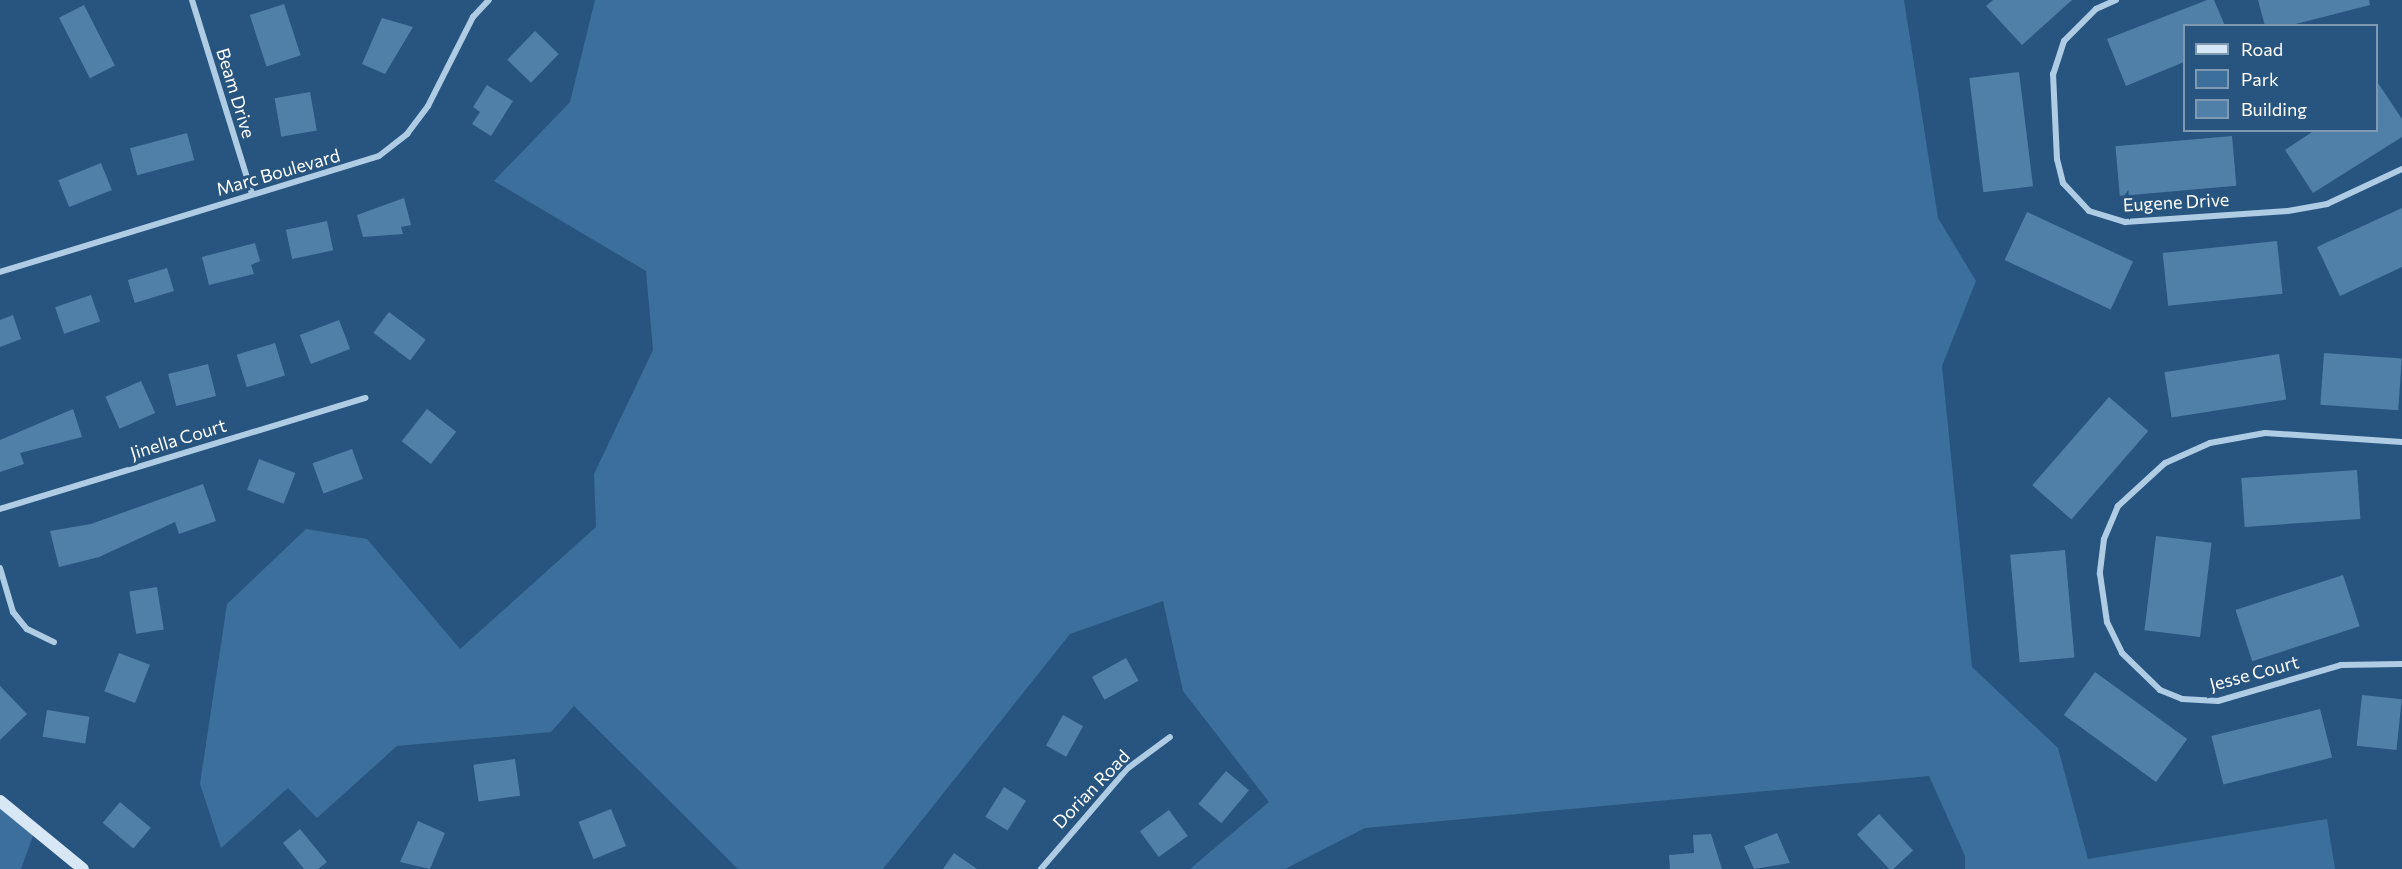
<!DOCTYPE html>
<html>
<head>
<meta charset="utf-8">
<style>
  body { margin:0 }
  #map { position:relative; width:2402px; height:869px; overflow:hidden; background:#28557f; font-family:Commissioner,sans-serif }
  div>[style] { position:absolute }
  .green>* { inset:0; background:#3c6f9c }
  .building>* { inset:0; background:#507fa7; transform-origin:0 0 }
  .street>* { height:6px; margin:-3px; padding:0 3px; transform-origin:3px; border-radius:3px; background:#afcce5 }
  .secondary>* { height:12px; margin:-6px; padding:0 6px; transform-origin:6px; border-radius:6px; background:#d8e7f5 }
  span { translate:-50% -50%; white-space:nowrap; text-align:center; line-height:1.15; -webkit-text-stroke:6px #28557f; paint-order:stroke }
  .street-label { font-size:18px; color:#fff }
  .legend { position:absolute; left:2183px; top:24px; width:195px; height:108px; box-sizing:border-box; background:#28557f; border:2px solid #7e99b2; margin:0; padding:8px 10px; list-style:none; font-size:18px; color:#fff }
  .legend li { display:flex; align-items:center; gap:12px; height:30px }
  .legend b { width:30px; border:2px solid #7e99b2 }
</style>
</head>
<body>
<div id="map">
  <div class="green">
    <div style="clip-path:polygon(595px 0,1904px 0,1938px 218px,1976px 281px,1942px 366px,1972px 667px,2058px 748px,2088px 859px,2327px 819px,2335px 869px,1965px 869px,1965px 856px,1929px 776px,1365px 828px,1285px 869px,1190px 869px,1269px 802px,1183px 691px,1163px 601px,1070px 634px,883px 869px,738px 869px,574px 706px,551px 732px,397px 746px,317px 818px,288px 788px,221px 848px,200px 784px,227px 604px,306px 529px,367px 539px,460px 649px,596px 527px,594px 474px,653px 350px,646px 271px,494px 181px,570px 102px)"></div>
    <div style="clip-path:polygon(0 807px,37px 825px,21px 869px,0 869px)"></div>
  </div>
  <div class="building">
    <div style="clip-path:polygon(1993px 0,2072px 0,2022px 45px,1986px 6px)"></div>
    <div style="clip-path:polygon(2207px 0,2214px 0,2225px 26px,2184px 26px,2184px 62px,2126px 86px,2107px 39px)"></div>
    <div style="clip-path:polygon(2258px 0,2369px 0,2370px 5px,2288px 26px,2265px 26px)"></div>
    <div style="left:284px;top:4px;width:54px;height:36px;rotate:72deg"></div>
    <div style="left:84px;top:5px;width:68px;height:28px;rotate:63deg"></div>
    <div style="clip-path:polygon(382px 18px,413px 27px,385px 74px,362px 64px)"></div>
    <div style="left:535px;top:31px;width:33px;height:40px;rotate:44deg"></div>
    <div style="left:2019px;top:72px;width:115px;height:50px;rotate:83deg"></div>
    <div style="clip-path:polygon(2376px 80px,2402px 119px,2402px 137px,2313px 193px,2285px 150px,2315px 130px,2376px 130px)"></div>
    <div style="clip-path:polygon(487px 85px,513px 101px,491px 136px,472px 124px,480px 112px,473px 107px)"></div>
    <div style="left:310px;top:92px;width:39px;height:36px;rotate:80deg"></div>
    <div style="left:187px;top:133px;width:28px;height:59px;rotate:75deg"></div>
    <div style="left:2232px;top:136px;width:50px;height:117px;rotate:85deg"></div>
    <div style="left:101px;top:163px;width:29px;height:46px;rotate:68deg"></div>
    <div style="clip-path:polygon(404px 198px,411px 225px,401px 227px,403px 234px,363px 237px,357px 215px)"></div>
    <div style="clip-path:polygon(2402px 208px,2402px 267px,2340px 296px,2317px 247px)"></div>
    <div style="left:2027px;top:212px;width:117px;height:53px;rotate:25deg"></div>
    <div style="left:327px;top:221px;width:30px;height:42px;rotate:78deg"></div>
    <div style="left:2277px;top:241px;width:53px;height:115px;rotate:84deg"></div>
    <div style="clip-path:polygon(255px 243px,260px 261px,251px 265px,254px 274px,209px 285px,202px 257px)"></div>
    <div style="left:167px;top:268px;width:24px;height:41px;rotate:73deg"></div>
    <div style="left:91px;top:295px;width:28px;height:38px;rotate:71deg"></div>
    <div style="left:389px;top:312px;width:46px;height:26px;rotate:37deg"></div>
    <div style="clip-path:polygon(13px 315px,21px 339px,0 347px,0 320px)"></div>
    <div style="left:339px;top:320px;width:31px;height:42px;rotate:69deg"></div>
    <div style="left:275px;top:343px;width:34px;height:40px;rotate:73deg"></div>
    <div style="left:2324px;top:353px;width:78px;height:52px;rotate:4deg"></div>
    <div style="left:2279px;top:354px;width:46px;height:116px;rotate:81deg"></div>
    <div style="left:208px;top:364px;width:33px;height:41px;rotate:76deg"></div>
    <div style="left:141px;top:381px;width:35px;height:39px;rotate:66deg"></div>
    <div style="left:2109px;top:397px;width:52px;height:117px;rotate:41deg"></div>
    <div style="clip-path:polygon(73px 409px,82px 437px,20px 453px,24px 464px,0 472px,0 440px)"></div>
    <div style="left:427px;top:409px;width:37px;height:41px;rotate:38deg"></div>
    <div style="left:352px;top:449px;width:32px;height:42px;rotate:70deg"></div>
    <div style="left:259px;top:459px;width:39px;height:33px;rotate:21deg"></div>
    <div style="left:2357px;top:470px;width:49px;height:116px;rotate:86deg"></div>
    <div style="clip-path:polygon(203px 484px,216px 521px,179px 534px,175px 522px,99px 557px,59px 567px,50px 531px,91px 524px)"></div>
    <div style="left:2156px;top:536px;width:56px;height:95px;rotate:7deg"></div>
    <div style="left:2065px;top:550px;width:108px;height:55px;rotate:85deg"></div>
    <div style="left:2343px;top:575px;width:54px;height:113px;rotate:72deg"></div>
    <div style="left:157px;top:587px;width:43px;height:28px;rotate:81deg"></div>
    <div style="left:119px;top:653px;width:33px;height:41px;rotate:21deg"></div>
    <div style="left:1126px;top:658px;width:26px;height:39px;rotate:61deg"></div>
    <div style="left:2095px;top:672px;width:114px;height:53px;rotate:36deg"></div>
    <div style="clip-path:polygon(0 686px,27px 714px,0 740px)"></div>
    <div style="left:2362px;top:695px;width:40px;height:51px;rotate:6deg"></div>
    <div style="left:2320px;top:709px;width:50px;height:112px;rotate:76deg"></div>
    <div style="left:47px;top:710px;width:43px;height:27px;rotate:9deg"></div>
    <div style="left:1063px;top:715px;width:23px;height:35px;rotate:29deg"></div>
    <div style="left:515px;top:759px;width:37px;height:42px;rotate:82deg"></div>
    <div style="left:1226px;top:771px;width:30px;height:43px;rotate:40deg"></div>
    <div style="left:1004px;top:787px;width:26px;height:35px;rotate:32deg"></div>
    <div style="left:120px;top:802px;width:40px;height:27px;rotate:40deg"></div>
    <div style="left:611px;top:809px;width:40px;height:35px;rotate:68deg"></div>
    <div style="left:1169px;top:810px;width:32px;height:36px;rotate:54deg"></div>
    <div style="left:1879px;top:814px;width:50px;height:30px;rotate:47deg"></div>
    <div style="clip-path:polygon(418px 821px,445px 833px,430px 869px,400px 862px)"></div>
    <div style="clip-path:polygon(300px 829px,327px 862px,318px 869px,304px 869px,283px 843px)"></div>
    <div style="clip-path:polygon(1777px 833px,1790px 863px,1754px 869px,1744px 846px)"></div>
    <div style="clip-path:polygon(1711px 834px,1722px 869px,1670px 869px,1669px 855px,1694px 853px,1693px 835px)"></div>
    <div style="clip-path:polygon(954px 853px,977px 869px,943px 869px)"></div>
  </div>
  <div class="street">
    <div style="left:192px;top:0;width:203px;rotate:72.8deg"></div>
    <div style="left:2116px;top:0;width:22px;rotate:156deg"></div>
    <div style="left:2096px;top:9px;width:45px;rotate:135deg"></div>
    <div style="left:2064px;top:41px;width:35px;rotate:108deg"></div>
    <div style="left:2053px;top:74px;width:85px;rotate:87.3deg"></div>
    <div style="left:2057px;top:159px;width:25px;rotate:76deg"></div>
    <div style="left:2063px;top:183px;width:38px;rotate:47deg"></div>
    <div style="left:2089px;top:211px;width:38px;rotate:17deg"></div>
    <div style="left:2125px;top:222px;width:163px;rotate:-3.9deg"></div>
    <div style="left:2288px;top:211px;width:40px;rotate:-10deg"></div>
    <div style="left:2327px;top:204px;width:83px;rotate:-25deg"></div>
    <div style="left:0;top:272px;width:396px;rotate:-17deg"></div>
    <div style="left:379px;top:156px;width:36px;rotate:-38deg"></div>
    <div style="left:407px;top:134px;width:35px;rotate:-53deg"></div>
    <div style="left:428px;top:106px;width:100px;rotate:-63.2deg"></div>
    <div style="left:473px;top:17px;width:23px;rotate:-47deg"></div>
    <div style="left:2402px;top:442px;width:137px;rotate:-176.2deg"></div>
    <div style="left:2265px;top:433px;width:56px;rotate:169.7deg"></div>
    <div style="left:2210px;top:443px;width:49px;rotate:156deg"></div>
    <div style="left:2165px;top:463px;width:64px;rotate:137.5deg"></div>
    <div style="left:2118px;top:506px;width:36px;rotate:113deg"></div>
    <div style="left:2104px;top:539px;width:35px;rotate:97deg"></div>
    <div style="left:2100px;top:574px;width:49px;rotate:81.7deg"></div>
    <div style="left:2107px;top:622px;width:34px;rotate:64deg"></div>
    <div style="left:2122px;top:653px;width:53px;rotate:44.2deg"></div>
    <div style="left:2160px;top:690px;width:24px;rotate:22deg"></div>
    <div style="left:2182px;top:699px;width:36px;rotate:3deg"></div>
    <div style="left:2218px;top:701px;width:128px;rotate:-16.3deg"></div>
    <div style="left:2341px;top:665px;width:61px;rotate:-0.9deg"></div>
    <div style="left:0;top:509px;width:382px;rotate:-16.9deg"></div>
    <div style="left:0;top:568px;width:46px;rotate:73.5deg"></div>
    <div style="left:13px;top:612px;width:22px;rotate:51deg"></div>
    <div style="left:27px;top:629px;width:30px;rotate:26deg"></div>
    <div style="left:1041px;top:869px;width:133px;rotate:-49.3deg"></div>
    <div style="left:1128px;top:768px;width:52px;rotate:-36.4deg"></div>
  </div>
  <div class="secondary">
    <div style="left:0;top:801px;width:107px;rotate:39.3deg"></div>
  </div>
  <div class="street-label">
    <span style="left:236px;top:93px;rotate:73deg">Beam Drive</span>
    <span style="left:278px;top:172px;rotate:-16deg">Marc Boulevard</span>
    <span style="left:2176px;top:202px;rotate:-3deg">Eugene Drive</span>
    <span style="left:178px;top:439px;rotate:-17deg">Jinella Court</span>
    <span style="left:2254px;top:673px;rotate:-15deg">Jesse Court</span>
    <span style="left:1091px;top:789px;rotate:-46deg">Dorian Road</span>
  </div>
  <ul class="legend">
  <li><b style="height:8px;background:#d8e7f5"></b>Road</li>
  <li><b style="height:16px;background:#3c6f9c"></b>Park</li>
  <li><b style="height:16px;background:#507fa7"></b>Building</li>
  </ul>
</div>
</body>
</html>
